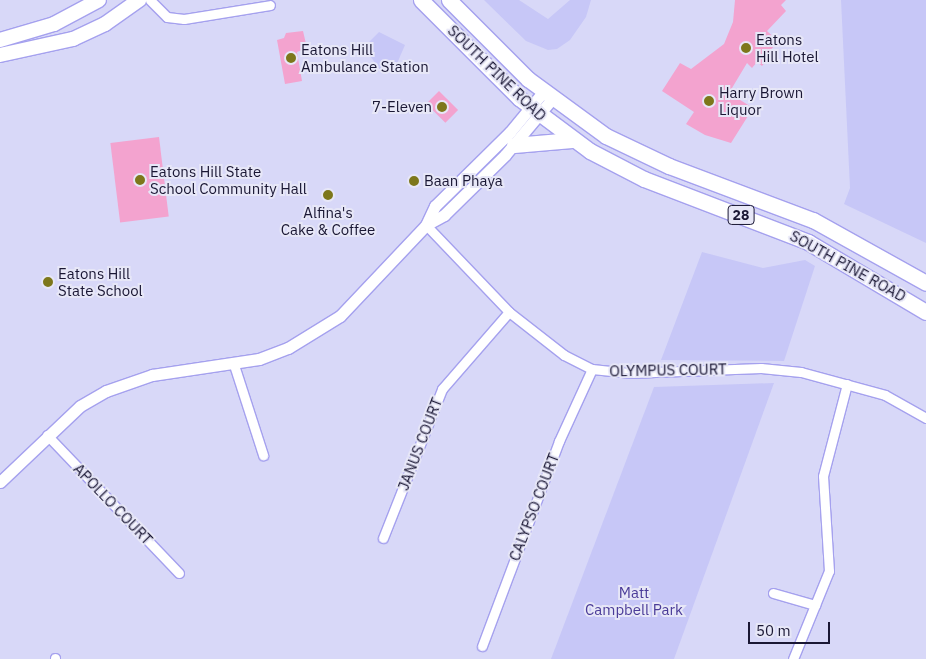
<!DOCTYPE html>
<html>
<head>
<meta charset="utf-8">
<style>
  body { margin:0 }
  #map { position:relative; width:926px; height:659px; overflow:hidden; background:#d8d8f8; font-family:"IBM Plex Sans",sans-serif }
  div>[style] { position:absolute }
  .green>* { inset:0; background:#c7c7f7 }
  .building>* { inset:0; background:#f3a3cf; transform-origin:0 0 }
  .roads { filter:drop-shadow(1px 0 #a5a1ee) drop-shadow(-1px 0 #a5a1ee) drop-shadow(0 1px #a5a1ee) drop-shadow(0 -1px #a5a1ee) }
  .minor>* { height:9px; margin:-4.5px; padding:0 4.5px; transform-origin:4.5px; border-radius:4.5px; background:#fff }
  .tertiary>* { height:11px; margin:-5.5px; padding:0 5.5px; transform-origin:5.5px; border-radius:5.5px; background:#fff }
  .primary>* { height:14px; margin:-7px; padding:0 7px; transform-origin:7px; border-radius:7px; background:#fff }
  .trunk>* { height:15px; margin:-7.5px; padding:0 7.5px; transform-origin:7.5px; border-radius:7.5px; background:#fff }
  .dots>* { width:14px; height:14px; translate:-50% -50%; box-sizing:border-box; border:2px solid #e7e7f7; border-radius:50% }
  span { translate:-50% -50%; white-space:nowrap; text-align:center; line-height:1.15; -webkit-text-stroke:4px #e7e7f7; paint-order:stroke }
  .shield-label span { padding:1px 4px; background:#e7e7f7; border:1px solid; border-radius:4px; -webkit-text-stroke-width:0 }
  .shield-label { font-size:14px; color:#1a1734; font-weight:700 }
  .poi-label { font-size:15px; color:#1a1734 }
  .left { translate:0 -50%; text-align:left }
  .right { translate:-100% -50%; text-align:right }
  .street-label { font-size:15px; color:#1a1734 }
  .park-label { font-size:15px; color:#4a3b98 }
  .scale { position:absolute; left:748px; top:622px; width:82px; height:22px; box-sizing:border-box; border:2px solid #1a1734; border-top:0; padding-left:6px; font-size:15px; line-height:18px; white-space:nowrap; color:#1a1734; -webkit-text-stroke:4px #e7e7f7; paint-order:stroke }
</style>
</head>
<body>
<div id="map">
  <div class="green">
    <div style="clip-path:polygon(484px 0,519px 0,548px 19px,570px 0,591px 0,586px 17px,570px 40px,557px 49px,548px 50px,526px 41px)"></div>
    <div style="clip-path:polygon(841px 0,926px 0,926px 243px,844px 204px,850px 188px)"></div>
    <div style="clip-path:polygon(379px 32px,405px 45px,395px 68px,380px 70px,364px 47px)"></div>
    <div style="clip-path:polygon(702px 252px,763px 268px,805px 260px,815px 266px,784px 361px,661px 360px)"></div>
    <div style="clip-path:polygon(774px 383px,674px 659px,551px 659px,654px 387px)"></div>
  </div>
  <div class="building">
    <div style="clip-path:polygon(735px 0,786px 0,781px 5px,786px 11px,767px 31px,779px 42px,768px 52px,771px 55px,762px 66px,757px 62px,752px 68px,747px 63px,729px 93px,753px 108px,731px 143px,705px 135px,686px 124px,694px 112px,662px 91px,680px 63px,691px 69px,724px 44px,733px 22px)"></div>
    <div style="clip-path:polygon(303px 31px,307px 48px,297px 52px,302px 81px,285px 84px,277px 40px,284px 38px,286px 33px)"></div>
    <div style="left:439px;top:91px;width:27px;height:18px;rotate:45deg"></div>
    <div style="left:159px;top:137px;width:80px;height:49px;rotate:83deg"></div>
  </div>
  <div class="roads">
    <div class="minor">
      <div style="left:150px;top:0;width:24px;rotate:45deg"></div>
      <div style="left:167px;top:17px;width:17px;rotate:7deg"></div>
      <div style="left:184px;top:19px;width:87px;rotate:-9.2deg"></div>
      <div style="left:426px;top:225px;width:120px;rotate:46.3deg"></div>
      <div style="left:509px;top:312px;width:70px;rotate:38deg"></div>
      <div style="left:564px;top:355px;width:31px;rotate:27deg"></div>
      <div style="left:592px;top:369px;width:37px;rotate:6deg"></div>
      <div style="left:629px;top:373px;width:132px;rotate:-2.2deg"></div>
      <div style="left:761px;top:368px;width:40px;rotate:5.7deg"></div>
      <div style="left:801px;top:372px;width:87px;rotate:15.3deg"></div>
      <div style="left:885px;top:395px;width:47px;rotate:29.3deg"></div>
      <div style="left:234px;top:365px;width:95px;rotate:72.1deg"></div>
      <div style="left:47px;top:435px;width:191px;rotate:46.3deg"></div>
      <div style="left:383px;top:538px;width:160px;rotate:-68.4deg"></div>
      <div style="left:442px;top:389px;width:102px;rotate:-49deg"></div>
      <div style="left:773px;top:593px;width:44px;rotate:15.9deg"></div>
      <div style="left:482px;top:646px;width:219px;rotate:-69.4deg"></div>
      <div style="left:559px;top:441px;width:79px;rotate:-65.4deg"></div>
      <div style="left:55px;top:659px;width:1px;rotate:-90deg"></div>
      <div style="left:793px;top:659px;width:95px;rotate:-67.8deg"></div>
      <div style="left:829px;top:571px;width:95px;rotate:-93.6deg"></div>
      <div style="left:823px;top:476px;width:95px;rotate:-75.4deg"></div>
    </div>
    <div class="tertiary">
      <div style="left:426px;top:225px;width:21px;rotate:-65deg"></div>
      <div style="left:435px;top:206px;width:105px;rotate:-44.6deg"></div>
      <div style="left:510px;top:132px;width:52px;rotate:-50.5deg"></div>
      <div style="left:0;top:482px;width:110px;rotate:-43.5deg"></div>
      <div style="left:80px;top:406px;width:30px;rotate:-30deg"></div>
      <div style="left:106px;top:391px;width:49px;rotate:-19.2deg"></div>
      <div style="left:152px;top:375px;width:108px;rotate:-8.5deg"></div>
      <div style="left:259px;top:359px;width:31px;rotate:-21deg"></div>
      <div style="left:288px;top:348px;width:61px;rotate:-31.6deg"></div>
      <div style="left:340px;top:316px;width:125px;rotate:-46.6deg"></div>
      <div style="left:426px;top:225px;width:21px;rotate:-29deg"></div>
      <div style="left:444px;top:215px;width:86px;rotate:-44.5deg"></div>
      <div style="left:505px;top:155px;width:73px;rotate:-50deg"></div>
    </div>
    <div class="primary">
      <div style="left:0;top:40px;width:56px;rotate:-16.5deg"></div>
      <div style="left:54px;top:24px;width:51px;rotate:-28.1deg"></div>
      <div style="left:0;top:55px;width:75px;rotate:-12.4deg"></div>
      <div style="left:73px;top:39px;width:35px;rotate:-25deg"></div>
      <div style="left:105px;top:24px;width:42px;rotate:-35.2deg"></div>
    </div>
    <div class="trunk">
      <div style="left:421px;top:0;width:139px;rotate:45deg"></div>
      <div style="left:519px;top:98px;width:89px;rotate:36.7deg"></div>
      <div style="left:590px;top:151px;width:61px;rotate:27.4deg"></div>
      <div style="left:644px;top:179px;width:176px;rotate:21deg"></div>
      <div style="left:808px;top:242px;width:137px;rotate:30.7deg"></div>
      <div style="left:449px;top:0;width:112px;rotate:45deg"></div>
      <div style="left:528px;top:79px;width:97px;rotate:36.2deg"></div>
      <div style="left:606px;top:136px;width:70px;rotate:25.5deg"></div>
      <div style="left:669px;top:166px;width:154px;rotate:20.6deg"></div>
      <div style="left:813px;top:220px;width:129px;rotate:29.1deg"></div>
      <div style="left:514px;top:145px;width:58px;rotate:-4.9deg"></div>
    </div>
  </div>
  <div class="dots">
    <div style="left:746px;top:48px;background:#7d771b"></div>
    <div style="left:291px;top:58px;background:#7d771b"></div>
    <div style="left:709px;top:101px;background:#7d771b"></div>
    <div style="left:442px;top:107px;background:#7d771b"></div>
    <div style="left:140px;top:180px;background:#7d771b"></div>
    <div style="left:414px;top:181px;background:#7d771b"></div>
    <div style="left:328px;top:195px;background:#7d771b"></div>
    <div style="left:48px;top:282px;background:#7d771b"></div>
  </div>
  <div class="shield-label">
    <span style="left:741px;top:215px">28</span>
  </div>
  <div class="poi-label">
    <span class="left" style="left:756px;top:48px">Eatons<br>Hill Hotel</span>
    <span class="left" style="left:301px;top:58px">Eatons Hill<br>Ambulance Station</span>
    <span class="left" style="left:719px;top:101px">Harry Brown<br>Liquor</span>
    <span class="right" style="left:432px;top:107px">7-Eleven</span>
    <span class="left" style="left:150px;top:180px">Eatons Hill State<br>School Community Hall</span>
    <span class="left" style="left:424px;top:181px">Baan Phaya</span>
    <span style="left:328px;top:221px">Alfina's<br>Cake &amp; Coffee</span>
    <span class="left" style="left:58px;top:282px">Eatons Hill<br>State School</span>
  </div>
  <div class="street-label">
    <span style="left:497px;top:73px;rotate:44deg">SOUTH PINE ROAD</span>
    <span style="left:848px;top:266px;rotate:29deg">SOUTH PINE ROAD</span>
    <span style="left:668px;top:370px;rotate:-1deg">OLYMPUS COURT</span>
    <span style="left:420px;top:444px;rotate:-69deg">JANUS COURT</span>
    <span style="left:113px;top:504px;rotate:46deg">APOLLO COURT</span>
    <span style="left:534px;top:507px;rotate:-69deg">CALYPSO COURT</span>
  </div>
  <div class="park-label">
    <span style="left:634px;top:601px">Matt<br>Campbell Park</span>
  </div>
  <div class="scale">50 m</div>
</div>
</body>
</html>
